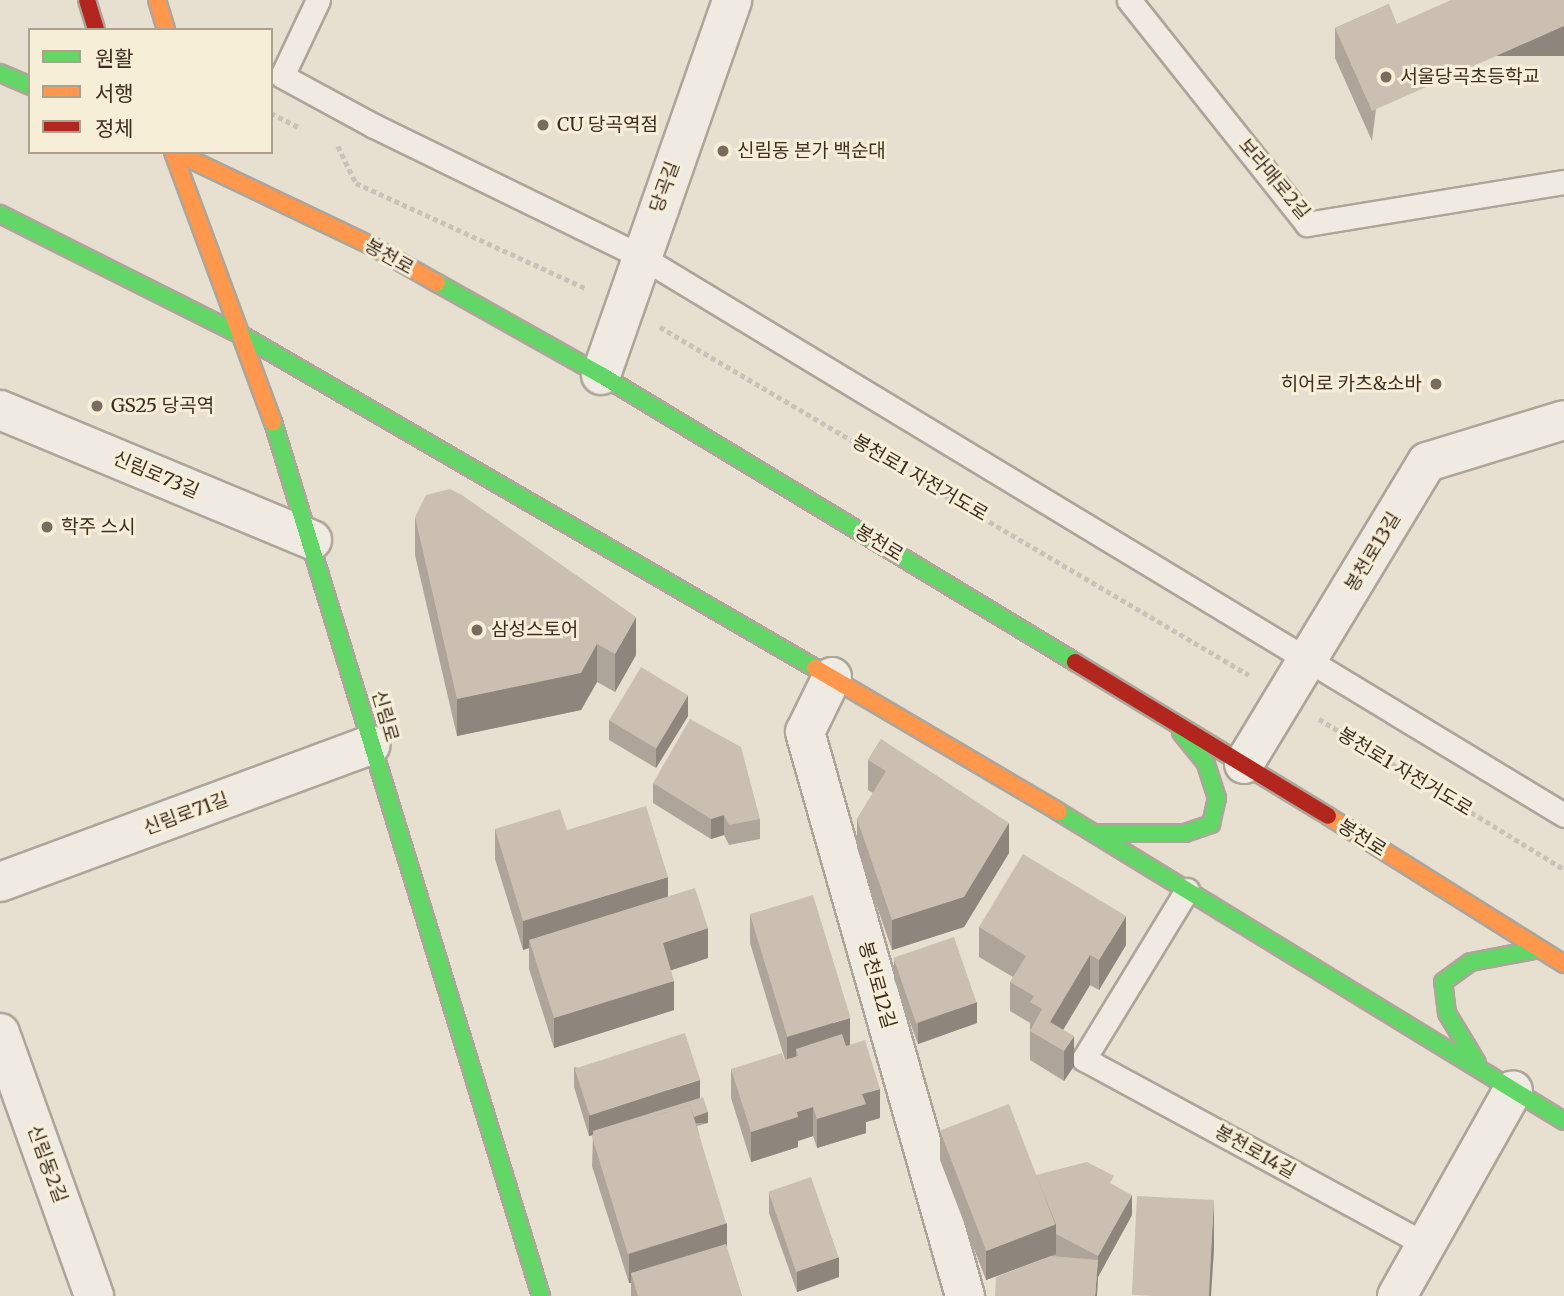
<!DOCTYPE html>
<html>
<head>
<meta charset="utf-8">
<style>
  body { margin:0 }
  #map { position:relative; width:1564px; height:1296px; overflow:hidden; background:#e7e0d1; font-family:Merriweather,"Noto Sans KR",serif }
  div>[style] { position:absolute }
  .path>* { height:4.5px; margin-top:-2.25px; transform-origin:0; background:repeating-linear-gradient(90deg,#c8c2b9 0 5px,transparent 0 8.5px) }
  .roads { filter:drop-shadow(2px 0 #ada599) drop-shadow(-2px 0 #ada599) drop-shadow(0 2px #ada599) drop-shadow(0 -2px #ada599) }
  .lane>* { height:23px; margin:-11.5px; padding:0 11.5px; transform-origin:11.5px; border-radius:11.5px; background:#efebe3 }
  .street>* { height:38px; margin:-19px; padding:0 19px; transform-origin:19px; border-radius:19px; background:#efebe3 }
  .fast>* { height:16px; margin:-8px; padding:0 8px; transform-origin:8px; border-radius:8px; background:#63d668 }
  .slow>* { height:16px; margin:-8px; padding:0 8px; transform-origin:8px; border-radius:8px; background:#ff974d }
  .jam>* { height:16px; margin:-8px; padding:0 8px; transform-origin:8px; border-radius:8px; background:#b3261e }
  .wall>* { inset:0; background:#afa499 }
  .shaded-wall>* { inset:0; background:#8e867d; transform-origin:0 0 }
  .building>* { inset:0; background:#cbbfb2; transform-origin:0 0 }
  .dots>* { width:19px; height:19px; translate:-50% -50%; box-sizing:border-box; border:4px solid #f7eed8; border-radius:50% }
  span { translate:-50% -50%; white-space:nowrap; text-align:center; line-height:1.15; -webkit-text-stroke:6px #f7eed8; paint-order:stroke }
  .poi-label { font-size:19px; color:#3d2e20 }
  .left { translate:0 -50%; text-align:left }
  .right { translate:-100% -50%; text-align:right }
  .street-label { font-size:19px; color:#3d2e20 }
  .legend { position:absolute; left:28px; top:28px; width:245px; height:126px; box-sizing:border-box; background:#f7eed8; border:2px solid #ada18e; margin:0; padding:9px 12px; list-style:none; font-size:21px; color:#3d2e20 }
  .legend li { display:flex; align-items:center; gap:14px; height:35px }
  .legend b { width:35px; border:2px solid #ada18e }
</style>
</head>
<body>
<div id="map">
  <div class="path">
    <div style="left:271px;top:113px;width:31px;rotate:27deg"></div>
    <div style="left:338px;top:146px;width:41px;rotate:64.1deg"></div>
    <div style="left:356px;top:183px;width:254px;rotate:24.6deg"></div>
    <div style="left:660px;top:327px;width:684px;rotate:30.58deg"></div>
    <div style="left:1319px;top:719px;width:287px;rotate:31.5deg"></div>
  </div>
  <div class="roads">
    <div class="lane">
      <div style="left:318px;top:0;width:84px;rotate:115.3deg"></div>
      <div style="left:282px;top:76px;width:105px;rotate:28.5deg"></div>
      <div style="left:374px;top:126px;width:296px;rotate:26deg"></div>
      <div style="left:640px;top:256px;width:1080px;rotate:31.17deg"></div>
      <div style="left:1129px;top:0;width:286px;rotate:51.5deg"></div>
      <div style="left:1307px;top:224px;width:260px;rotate:-9.3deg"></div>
      <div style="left:1187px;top:890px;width:198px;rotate:121.4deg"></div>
      <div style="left:1084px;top:1059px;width:389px;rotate:28.5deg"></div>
    </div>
    <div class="street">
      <div style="left:601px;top:375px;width:397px;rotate:-70.7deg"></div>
      <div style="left:0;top:410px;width:338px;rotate:22.6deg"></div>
      <div style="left:832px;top:677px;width:61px;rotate:116.1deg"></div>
      <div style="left:805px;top:732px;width:586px;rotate:74.16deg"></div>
      <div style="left:1244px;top:764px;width:353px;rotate:-58.8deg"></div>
      <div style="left:1427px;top:462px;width:143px;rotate:-17deg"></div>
      <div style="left:0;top:882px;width:395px;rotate:-20.3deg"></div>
      <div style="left:0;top:1033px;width:279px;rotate:70.3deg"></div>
      <div style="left:1397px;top:1296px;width:236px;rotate:-60.6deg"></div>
    </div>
    <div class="fast">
      <div style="left:0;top:73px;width:33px;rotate:23deg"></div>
      <div style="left:0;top:214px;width:274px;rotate:26.7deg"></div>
      <div style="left:245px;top:337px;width:659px;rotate:30.14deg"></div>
      <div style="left:437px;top:283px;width:188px;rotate:29.3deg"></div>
      <div style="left:601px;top:375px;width:554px;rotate:31.19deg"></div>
      <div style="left:273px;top:422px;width:914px;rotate:72.95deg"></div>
      <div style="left:1059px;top:812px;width:592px;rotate:31.46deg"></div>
      <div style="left:1097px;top:833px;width:88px"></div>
      <div style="left:1185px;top:833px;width:28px;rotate:-19deg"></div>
      <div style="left:1211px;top:824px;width:27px;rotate:-77deg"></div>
      <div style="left:1217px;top:798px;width:38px;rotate:-108deg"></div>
      <div style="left:1205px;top:762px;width:38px;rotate:-129deg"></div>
      <div style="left:1477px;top:1063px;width:58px;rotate:-121deg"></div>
      <div style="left:1447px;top:1013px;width:31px;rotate:-97deg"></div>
      <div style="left:1443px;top:982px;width:34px;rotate:-36deg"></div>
      <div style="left:1471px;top:962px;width:69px;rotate:-10.8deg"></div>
    </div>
    <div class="slow">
      <div style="left:157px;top:0;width:31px;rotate:73deg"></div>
      <div style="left:173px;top:152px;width:288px;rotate:69.7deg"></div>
      <div style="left:175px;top:152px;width:216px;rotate:25.5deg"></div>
      <div style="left:370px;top:245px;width:77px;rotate:29.6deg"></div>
      <div style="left:815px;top:668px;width:283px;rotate:30.5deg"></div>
      <div style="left:1328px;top:816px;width:279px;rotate:32.1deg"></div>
    </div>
    <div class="jam">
      <div style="left:87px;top:0;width:31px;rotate:73deg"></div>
      <div style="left:1075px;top:662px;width:296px;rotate:31.3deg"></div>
    </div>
  </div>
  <div class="wall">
    <div style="clip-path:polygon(1389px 4px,1372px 141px,1335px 58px,1335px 28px)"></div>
    <div style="clip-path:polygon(415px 517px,636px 655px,615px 692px,597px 682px,581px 710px,457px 736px,415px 555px)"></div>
    <div style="clip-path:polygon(688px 716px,656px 768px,609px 740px,609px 720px)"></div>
    <div style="clip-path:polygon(881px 739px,1009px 853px,964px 927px,892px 950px,857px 848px,857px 819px,873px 793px,868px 790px,868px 760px)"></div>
    <div style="clip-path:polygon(653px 783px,760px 819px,760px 839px,729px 845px,724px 835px,711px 839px,653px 803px)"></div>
    <div style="clip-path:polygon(495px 829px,567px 830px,668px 897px,708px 958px,671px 970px,674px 1010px,554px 1048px,529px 969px,529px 948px,523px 950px,495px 859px)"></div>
    <div style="clip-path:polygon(750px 914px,850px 1045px,880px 1118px,866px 1122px,866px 1133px,817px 1148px,813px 1136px,798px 1141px,798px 1147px,751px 1162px,731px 1098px,731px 1069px,785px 1060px,750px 943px)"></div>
    <div style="clip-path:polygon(979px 927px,1126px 945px,1099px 990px,1090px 985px,1063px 1030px,1074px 1066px,1064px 1081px,1030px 1060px,1030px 1023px,1010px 1011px,1010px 982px,1013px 977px,979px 957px)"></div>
    <div style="clip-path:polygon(894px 959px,977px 1023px,918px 1044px,894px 979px)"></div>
    <div style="clip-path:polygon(574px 1067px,700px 1098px,708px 1123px,697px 1126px,727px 1249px,742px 1296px,631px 1296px,631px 1283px,629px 1283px,592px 1166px,593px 1135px,589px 1136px,574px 1087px)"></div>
    <div style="clip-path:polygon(940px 1131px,1036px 1175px,1114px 1185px,1132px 1215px,1098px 1277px,1043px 1259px,986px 1280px,940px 1160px)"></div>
    <div style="clip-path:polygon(769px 1192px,839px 1277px,797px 1292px,769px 1213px)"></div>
  </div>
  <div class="shaded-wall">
    <div style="left:1564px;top:26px;width:30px;height:210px;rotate:90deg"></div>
    <div style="clip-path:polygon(636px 617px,636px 655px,615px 692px,615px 654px)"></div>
    <div style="clip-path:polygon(597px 644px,597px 682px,581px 710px,457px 736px,457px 699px)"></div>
    <div style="clip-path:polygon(688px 695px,688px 716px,656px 768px,656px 748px)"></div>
    <div style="clip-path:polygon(724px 815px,724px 835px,711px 839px,711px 819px)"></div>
    <div style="clip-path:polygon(1009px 823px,1009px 853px,964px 927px,892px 950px,892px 920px)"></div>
    <div style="clip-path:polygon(668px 877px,668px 906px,529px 940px,529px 948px,523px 950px,523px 921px)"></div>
    <div style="clip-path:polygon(1126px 916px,1126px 945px,1099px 990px,1099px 960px)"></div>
    <div style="clip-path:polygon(708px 928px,708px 958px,663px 973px,663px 943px)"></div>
    <div style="clip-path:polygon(1090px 955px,1090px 985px,1054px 1045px,1050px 1022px)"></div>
    <div style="clip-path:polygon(674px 981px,674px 1010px,554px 1048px,554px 1018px)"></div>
    <div style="clip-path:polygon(977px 1002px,977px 1023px,918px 1044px,918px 1023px)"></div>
    <div style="clip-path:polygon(850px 1018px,850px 1047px,796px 1049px,796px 1064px,787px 1067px,787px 1037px)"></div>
    <div style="clip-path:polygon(1074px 1036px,1074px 1066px,1064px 1081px,1064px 1051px)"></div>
    <div style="clip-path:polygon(700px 1080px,700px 1101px,593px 1131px,593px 1135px,589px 1136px,589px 1115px)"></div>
    <div style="clip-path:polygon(880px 1089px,880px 1118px,866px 1122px,866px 1133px,817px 1148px,817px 1119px,862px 1094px)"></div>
    <div style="clip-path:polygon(813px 1107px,813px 1136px,798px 1141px,798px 1147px,751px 1162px,751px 1132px,797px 1112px)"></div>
    <div style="left:708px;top:1112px;width:11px;height:115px;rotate:90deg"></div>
    <div style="clip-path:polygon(1132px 1195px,1132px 1215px,1098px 1277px,1098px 1256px)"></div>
    <div style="clip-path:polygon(1214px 1200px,1214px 1250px,1211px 1296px,1208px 1296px)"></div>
    <div style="clip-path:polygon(727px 1223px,727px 1253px,631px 1273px,631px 1283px,629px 1283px,629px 1254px)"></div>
    <div style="clip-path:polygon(1056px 1224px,1056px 1254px,986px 1280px,986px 1251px)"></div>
    <div style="clip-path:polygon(839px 1257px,839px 1277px,797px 1292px,797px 1271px)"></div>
    <div style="clip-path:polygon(1098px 1260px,1098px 1281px,1097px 1296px,1095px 1296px)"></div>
  </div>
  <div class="building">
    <div style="clip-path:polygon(1451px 0,1564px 0,1564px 26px,1372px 111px,1335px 28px,1389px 4px,1397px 24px)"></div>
    <div style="clip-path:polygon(450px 489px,462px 495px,636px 617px,615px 654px,597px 644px,581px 673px,457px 699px,415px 517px,426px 495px)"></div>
    <div style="left:641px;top:667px;width:55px;height:62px;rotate:31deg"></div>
    <div style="clip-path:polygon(690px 719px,741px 747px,760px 819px,729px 825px,724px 815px,711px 819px,653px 783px)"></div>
    <div style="clip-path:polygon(881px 739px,1009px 823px,964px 897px,892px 920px,857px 819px,886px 771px,868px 760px)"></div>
    <div style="clip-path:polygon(646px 806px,668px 877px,523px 921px,495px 829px,560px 809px,567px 830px)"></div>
    <div style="clip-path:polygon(1023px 854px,1126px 916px,1099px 960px,1090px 955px,1050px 1022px,1074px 1036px,1064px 1051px,1030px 1031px,1042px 1009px,1030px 1002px,1034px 996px,1010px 982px,1026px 956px,979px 927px)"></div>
    <div style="clip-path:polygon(695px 888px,708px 928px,663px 943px,674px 981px,554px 1018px,529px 940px)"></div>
    <div style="left:813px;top:895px;width:128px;height:66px;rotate:73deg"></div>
    <div style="left:954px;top:937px;width:69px;height:64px;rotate:71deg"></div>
    <div style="left:685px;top:1033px;width:49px;height:116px;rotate:72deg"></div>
    <div style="clip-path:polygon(842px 1034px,846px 1046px,865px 1040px,880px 1089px,862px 1094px,866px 1104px,817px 1119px,813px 1107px,797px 1112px,798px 1117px,751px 1132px,731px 1069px,782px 1053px,784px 1060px,798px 1056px,796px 1049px)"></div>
    <div style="clip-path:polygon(703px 1097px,708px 1112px,694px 1117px,690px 1105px,594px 1135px,593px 1131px)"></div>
    <div style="left:1009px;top:1104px;width:129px;height:74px;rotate:69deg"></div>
    <div style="left:690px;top:1105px;width:124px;height:103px;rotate:73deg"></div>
    <div style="clip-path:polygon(1087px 1162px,1114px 1176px,1110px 1183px,1132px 1195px,1098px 1256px,1056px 1234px,1056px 1224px,1036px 1175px)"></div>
    <div style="left:811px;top:1177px;width:85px;height:45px;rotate:71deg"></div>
    <div style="left:1137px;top:1196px;width:77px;height:99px;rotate:3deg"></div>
    <div style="clip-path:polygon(726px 1244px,742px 1296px,638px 1296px,631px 1273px)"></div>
    <div style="clip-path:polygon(1051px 1256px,1098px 1260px,1095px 1296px,995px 1296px,996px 1277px)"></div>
  </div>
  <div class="dots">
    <div style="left:1386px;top:77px;background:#786c5e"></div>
    <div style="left:543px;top:125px;background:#786c5e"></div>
    <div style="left:723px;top:151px;background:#786c5e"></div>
    <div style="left:1436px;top:384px;background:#786c5e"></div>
    <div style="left:97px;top:406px;background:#786c5e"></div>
    <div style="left:47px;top:527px;background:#786c5e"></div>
    <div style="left:477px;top:630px;background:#786c5e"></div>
  </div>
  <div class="poi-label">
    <span class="left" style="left:1400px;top:77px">서울당곡초등학교</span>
    <span class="left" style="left:557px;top:125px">CU 당곡역점</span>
    <span class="left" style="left:737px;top:151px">신림동 본가 백순대</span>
    <span class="right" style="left:1422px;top:384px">히어로 카츠&amp;소바</span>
    <span class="left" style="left:111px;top:406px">GS25 당곡역</span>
    <span class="left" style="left:61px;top:527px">학주 스시</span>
    <span class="left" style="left:491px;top:630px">삼성스토어</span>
  </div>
  <div class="street-label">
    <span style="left:1274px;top:179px;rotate:50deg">보라매로2길</span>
    <span style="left:665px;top:187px;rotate:-70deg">당곡길</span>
    <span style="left:389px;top:257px;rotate:29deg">봉천로</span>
    <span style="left:156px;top:475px;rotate:23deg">신림로73길</span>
    <span style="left:920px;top:478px;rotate:30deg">봉천로1 자전거도로</span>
    <span style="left:879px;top:543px;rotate:31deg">봉천로</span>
    <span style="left:1373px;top:552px;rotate:-59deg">봉천로13길</span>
    <span style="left:385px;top:716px;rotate:74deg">신림로</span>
    <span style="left:1405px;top:772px;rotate:31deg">봉천로1 자전거도로</span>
    <span style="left:186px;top:814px;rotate:-20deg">신림로71길</span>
    <span style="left:1362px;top:838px;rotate:32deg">봉천로</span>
    <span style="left:877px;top:985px;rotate:74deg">봉천로12길</span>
    <span style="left:1255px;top:1152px;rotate:29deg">봉천로14길</span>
    <span style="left:47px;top:1164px;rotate:70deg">신림동2길</span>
  </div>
  <ul class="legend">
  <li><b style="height:9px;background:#63d668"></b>원활</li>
  <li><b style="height:9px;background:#ff974d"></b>서행</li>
  <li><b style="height:9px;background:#b3261e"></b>정체</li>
  </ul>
</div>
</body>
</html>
